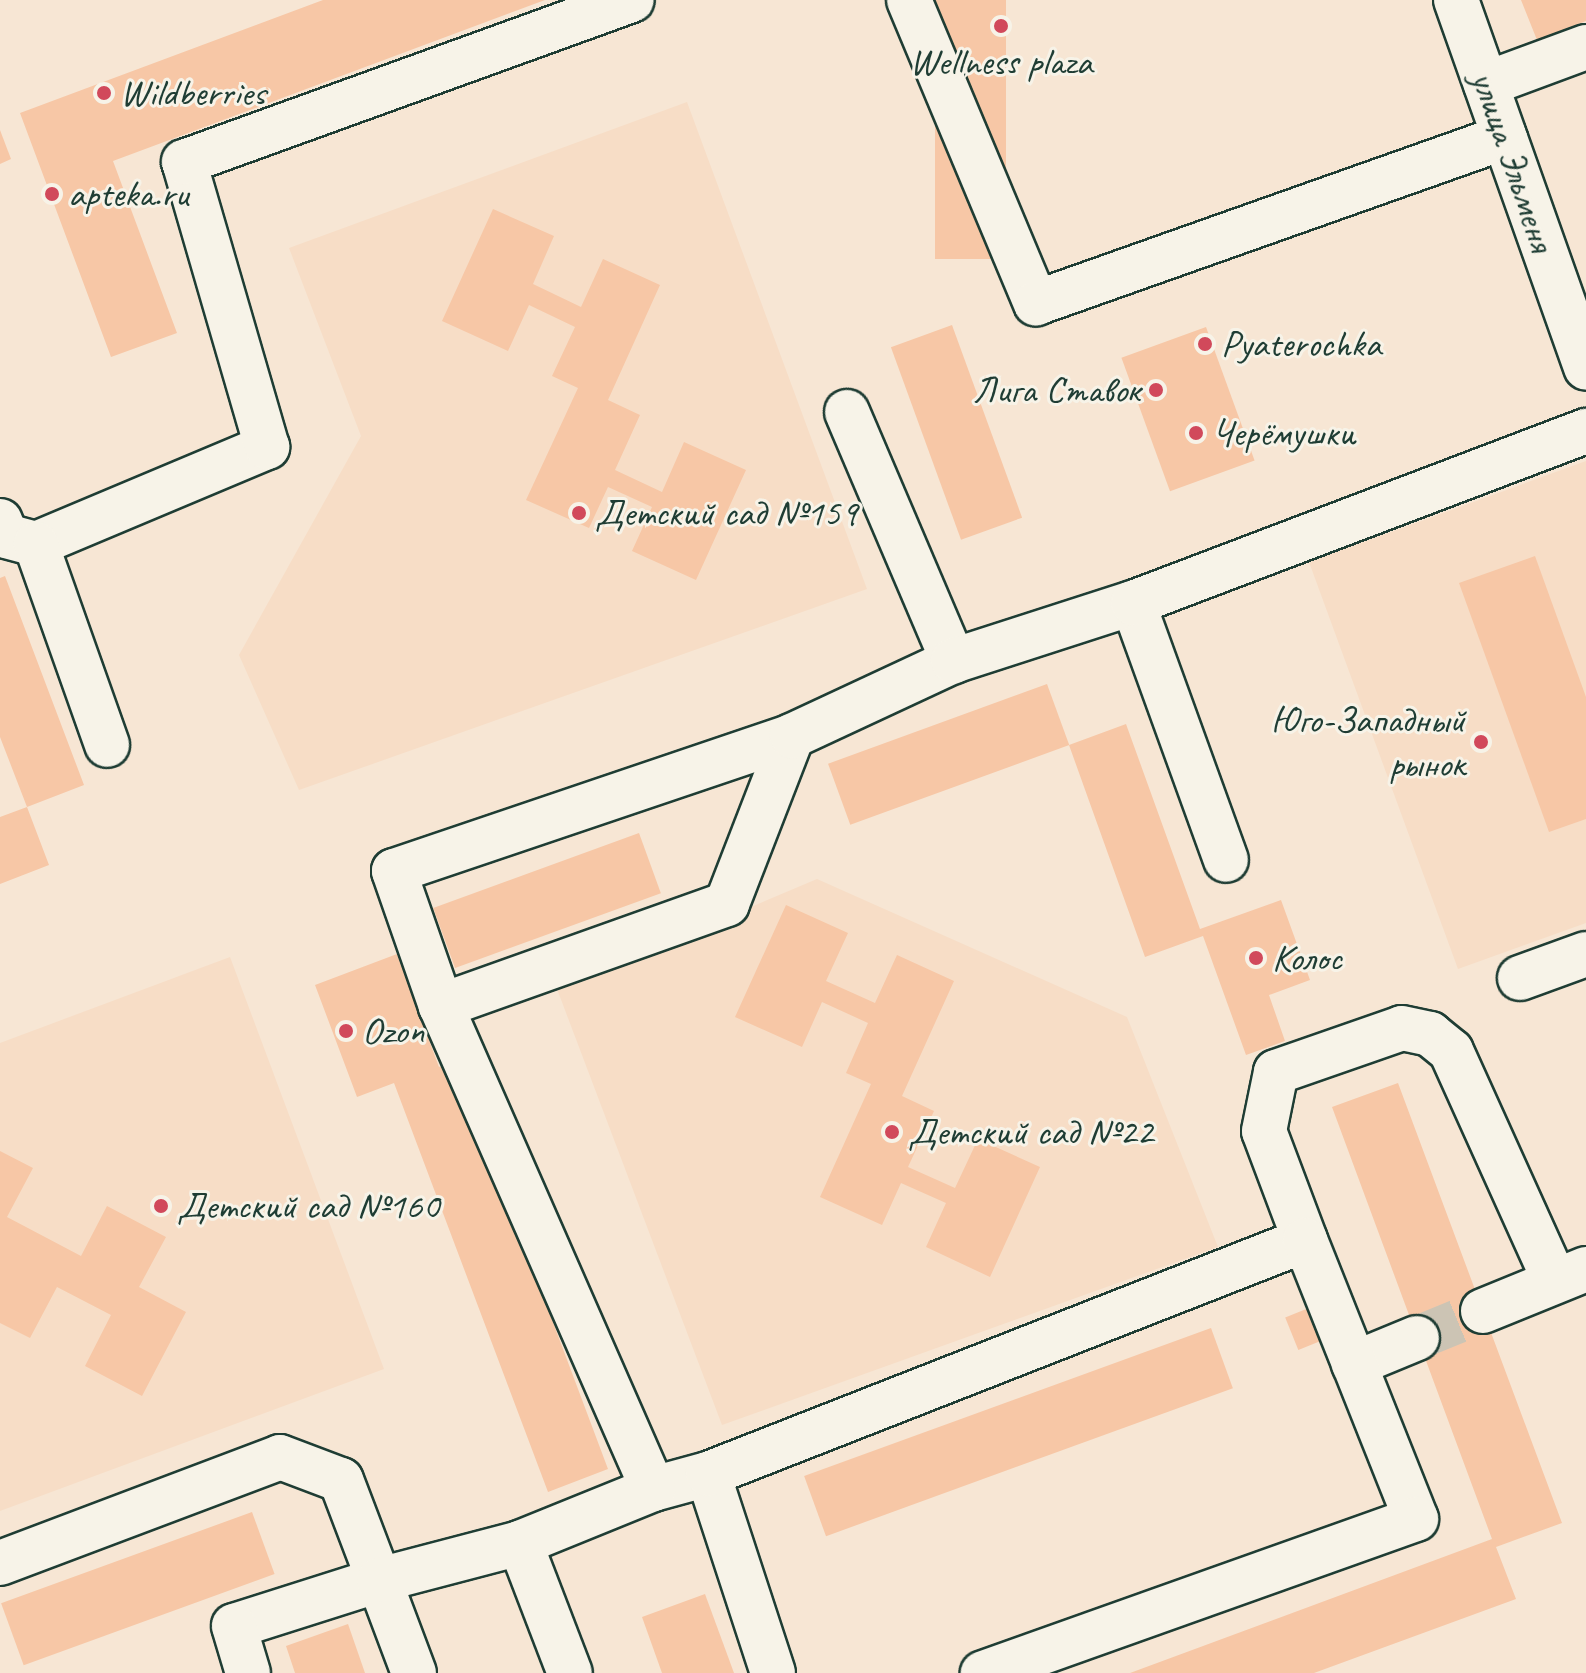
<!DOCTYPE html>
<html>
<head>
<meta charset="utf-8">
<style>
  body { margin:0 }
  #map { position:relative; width:1586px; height:1673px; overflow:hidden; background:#f7e6d4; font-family:Caveat,sans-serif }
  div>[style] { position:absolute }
  .built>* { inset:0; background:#f7ddc6 }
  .building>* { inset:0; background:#f7c7a6; transform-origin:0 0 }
  .minor-tunnel>* { height:44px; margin-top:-22px; transform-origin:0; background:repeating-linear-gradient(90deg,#ccc4b4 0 44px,transparent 0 66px) }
  .roads { filter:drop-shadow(2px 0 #1f3d34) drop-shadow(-2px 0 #1f3d34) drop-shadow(0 2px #1f3d34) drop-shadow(0 -2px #1f3d34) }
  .minor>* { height:44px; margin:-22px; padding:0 22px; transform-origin:22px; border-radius:22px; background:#f7f3e8 }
  .dots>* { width:22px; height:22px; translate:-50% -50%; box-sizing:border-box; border:4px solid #f7f3e8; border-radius:50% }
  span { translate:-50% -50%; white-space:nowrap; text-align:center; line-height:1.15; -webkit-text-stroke:6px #f7f3e8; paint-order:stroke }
  .poi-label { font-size:38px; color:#1f3d34 }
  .left { translate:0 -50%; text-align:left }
  .right { translate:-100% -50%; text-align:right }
  .street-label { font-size:38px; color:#1f3d34 }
</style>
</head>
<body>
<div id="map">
  <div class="built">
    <div style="clip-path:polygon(687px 102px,867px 589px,299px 790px,239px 655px,361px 436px,289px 248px)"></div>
    <div style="clip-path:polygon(1586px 461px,1586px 923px,1458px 969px,1309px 562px)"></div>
    <div style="clip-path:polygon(817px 879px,1127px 1017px,1218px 1247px,722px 1425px,557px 989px)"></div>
    <div style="clip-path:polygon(230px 957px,384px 1369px,0 1511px,0 1043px)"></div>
  </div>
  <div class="building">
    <div style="clip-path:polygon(323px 0,545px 0,113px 161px,177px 333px,111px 357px,20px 113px)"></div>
    <div style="left:935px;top:0;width:71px;height:259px"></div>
    <div style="clip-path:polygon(1521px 0,1586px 0,1586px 21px,1537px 40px)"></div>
    <div style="clip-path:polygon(0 130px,11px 159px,0 164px)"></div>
    <div style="clip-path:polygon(493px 209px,554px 236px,533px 284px,581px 307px,603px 259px,660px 285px,608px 400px,640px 415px,615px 470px,662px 492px,684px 442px,746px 470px,696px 580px,632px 551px,652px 507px,608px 487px,589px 528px,526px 500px,578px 388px,552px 376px,575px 327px,529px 305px,508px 351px,442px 321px)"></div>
    <div style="left:952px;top:325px;width:205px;height:65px;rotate:70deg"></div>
    <div style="left:1206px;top:327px;width:142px;height:90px;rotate:70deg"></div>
    <div style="clip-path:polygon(1535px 556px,1586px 697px,1586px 819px,1549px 832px,1459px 583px)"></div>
    <div style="clip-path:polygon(5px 576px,84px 785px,27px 807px,49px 865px,0 884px,0 817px,27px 807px,0 737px,0 578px)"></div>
    <div style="left:1047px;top:684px;width:65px;height:233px;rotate:70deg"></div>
    <div style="clip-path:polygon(1126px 724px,1200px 929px,1281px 900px,1310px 980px,1269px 995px,1285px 1041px,1246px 1055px,1203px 936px,1145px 957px,1069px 745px)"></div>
    <div style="left:639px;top:833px;width:64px;height:219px;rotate:70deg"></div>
    <div style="clip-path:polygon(786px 905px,848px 933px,826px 981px,875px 1003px,897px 955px,954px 981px,902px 1096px,934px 1111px,908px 1167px,955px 1188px,978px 1139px,1040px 1167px,990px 1277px,926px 1247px,946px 1203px,901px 1183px,882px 1225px,820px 1197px,871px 1084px,846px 1073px,868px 1023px,822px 1002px,802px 1047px,735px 1017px)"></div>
    <div style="clip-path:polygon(397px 954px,439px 1067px,455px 1061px,608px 1469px,548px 1492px,394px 1083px,357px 1097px,315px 985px)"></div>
    <div style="clip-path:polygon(1398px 1083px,1562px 1523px,1496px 1547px,1516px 1599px,1314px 1673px,1130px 1673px,1492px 1539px,1332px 1107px)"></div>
    <div style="clip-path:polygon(0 1151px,33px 1168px,7px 1217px,81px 1256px,107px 1206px,166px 1237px,139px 1287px,186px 1312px,142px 1396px,85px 1366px,111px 1315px,57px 1287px,30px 1338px,0 1323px)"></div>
    <div style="left:1326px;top:1301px;width:35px;height:44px;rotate:68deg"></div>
    <div style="left:1211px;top:1328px;width:64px;height:433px;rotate:70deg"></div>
    <div style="left:252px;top:1512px;width:66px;height:267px;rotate:70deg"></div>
    <div style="clip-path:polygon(705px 1594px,734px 1673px,662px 1673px,642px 1617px)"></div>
    <div style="clip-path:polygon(348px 1624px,365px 1673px,295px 1673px,286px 1646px)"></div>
  </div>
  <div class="minor-tunnel">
    <div style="left:1417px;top:1338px;width:71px;rotate:-22.2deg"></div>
  </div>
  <div class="roads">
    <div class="minor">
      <div style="left:909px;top:0;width:329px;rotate:67.3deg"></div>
      <div style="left:1036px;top:303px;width:497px;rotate:-19.5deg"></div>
      <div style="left:1456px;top:0;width:390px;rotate:70.5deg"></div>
      <div style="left:1486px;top:84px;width:107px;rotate:-20.3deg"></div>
      <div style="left:847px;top:412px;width:271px;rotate:66.9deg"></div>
      <div style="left:0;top:521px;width:16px;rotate:68deg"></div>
      <div style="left:6px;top:536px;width:31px;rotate:15deg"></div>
      <div style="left:36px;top:544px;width:251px;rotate:-22.8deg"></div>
      <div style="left:267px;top:447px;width:297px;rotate:-106.2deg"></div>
      <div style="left:184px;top:162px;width:476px;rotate:-19.9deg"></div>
      <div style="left:36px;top:544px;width:213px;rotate:70.5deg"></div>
      <div style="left:1133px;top:603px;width:273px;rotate:70.1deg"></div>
      <div style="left:792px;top:736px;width:180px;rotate:111.2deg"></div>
      <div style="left:727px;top:904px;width:304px;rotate:160.4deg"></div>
      <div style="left:441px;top:1006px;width:143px;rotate:-109.2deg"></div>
      <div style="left:394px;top:871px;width:420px;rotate:-18.7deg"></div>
      <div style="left:792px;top:736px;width:178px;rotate:-25deg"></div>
      <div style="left:953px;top:661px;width:189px;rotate:-17.9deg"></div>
      <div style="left:1133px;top:603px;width:485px;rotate:-20.8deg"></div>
      <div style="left:1520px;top:978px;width:70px;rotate:-20deg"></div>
      <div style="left:1305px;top:1240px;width:116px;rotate:-110.6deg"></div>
      <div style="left:1264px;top:1131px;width:60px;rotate:-78.5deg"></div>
      <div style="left:1276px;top:1072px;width:133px;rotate:-19.2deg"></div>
      <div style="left:1402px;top:1028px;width:29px;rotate:12deg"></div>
      <div style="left:1430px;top:1034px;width:27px;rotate:39deg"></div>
      <div style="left:1451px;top:1051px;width:252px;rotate:65.7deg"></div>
      <div style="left:1483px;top:1311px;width:111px;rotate:-22.2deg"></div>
      <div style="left:1354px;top:1364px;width:68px;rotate:-22.4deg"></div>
      <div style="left:708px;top:1474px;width:209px;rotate:71.9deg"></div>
      <div style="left:653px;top:1489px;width:57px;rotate:-15.3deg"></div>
      <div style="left:708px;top:1474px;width:641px;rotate:-21.4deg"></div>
      <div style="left:1305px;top:1240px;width:300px;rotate:68.3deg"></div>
      <div style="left:1416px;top:1519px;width:460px;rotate:160.4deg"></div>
      <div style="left:520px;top:1543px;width:139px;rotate:69deg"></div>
      <div style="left:0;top:1563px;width:299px;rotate:-20.7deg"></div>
      <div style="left:280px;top:1457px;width:65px;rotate:20.7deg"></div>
      <div style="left:341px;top:1480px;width:107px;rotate:69.2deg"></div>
      <div style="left:379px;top:1580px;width:152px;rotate:162.4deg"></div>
      <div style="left:234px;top:1626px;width:49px;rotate:73.4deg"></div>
      <div style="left:414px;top:1673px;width:99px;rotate:-110.6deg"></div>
      <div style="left:379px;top:1580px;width:146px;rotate:-14.7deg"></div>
      <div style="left:520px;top:1543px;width:144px;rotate:-22.1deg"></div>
      <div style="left:653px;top:1489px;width:527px;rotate:-113.7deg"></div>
    </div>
  </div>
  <div class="dots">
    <div style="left:1001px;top:26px;background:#d1495b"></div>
    <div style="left:104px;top:93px;background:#d1495b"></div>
    <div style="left:52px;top:194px;background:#d1495b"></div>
    <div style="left:1205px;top:344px;background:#d1495b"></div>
    <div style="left:1156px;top:390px;background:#d1495b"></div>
    <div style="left:1196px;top:433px;background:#d1495b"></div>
    <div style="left:579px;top:513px;background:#d1495b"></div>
    <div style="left:1481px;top:742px;background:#d1495b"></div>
    <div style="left:1256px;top:958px;background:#d1495b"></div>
    <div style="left:346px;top:1031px;background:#d1495b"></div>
    <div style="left:892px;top:1132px;background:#d1495b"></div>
    <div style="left:161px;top:1206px;background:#d1495b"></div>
  </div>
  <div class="poi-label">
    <span style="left:1001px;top:62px">Wellness plaza</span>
    <span class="left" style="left:120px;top:93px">Wildberries</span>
    <span class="left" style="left:68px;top:194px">apteka.ru</span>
    <span class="left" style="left:1221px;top:344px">Pyaterochka</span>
    <span class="right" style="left:1140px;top:390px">Лига Ставок</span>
    <span class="left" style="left:1212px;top:433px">Черёмушки</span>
    <span class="left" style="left:595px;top:513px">Детский сад №159</span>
    <span class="right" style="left:1465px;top:742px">Юго-Западный<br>рынок</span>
    <span class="left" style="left:1272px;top:958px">Колос</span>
    <span class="left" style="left:362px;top:1031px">Ozon</span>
    <span class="left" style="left:908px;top:1132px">Детский сад №22</span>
    <span class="left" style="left:177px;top:1206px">Детский сад №160</span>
  </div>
  <div class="street-label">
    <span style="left:1513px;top:161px;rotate:71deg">улица Эльменя</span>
  </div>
</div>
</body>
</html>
